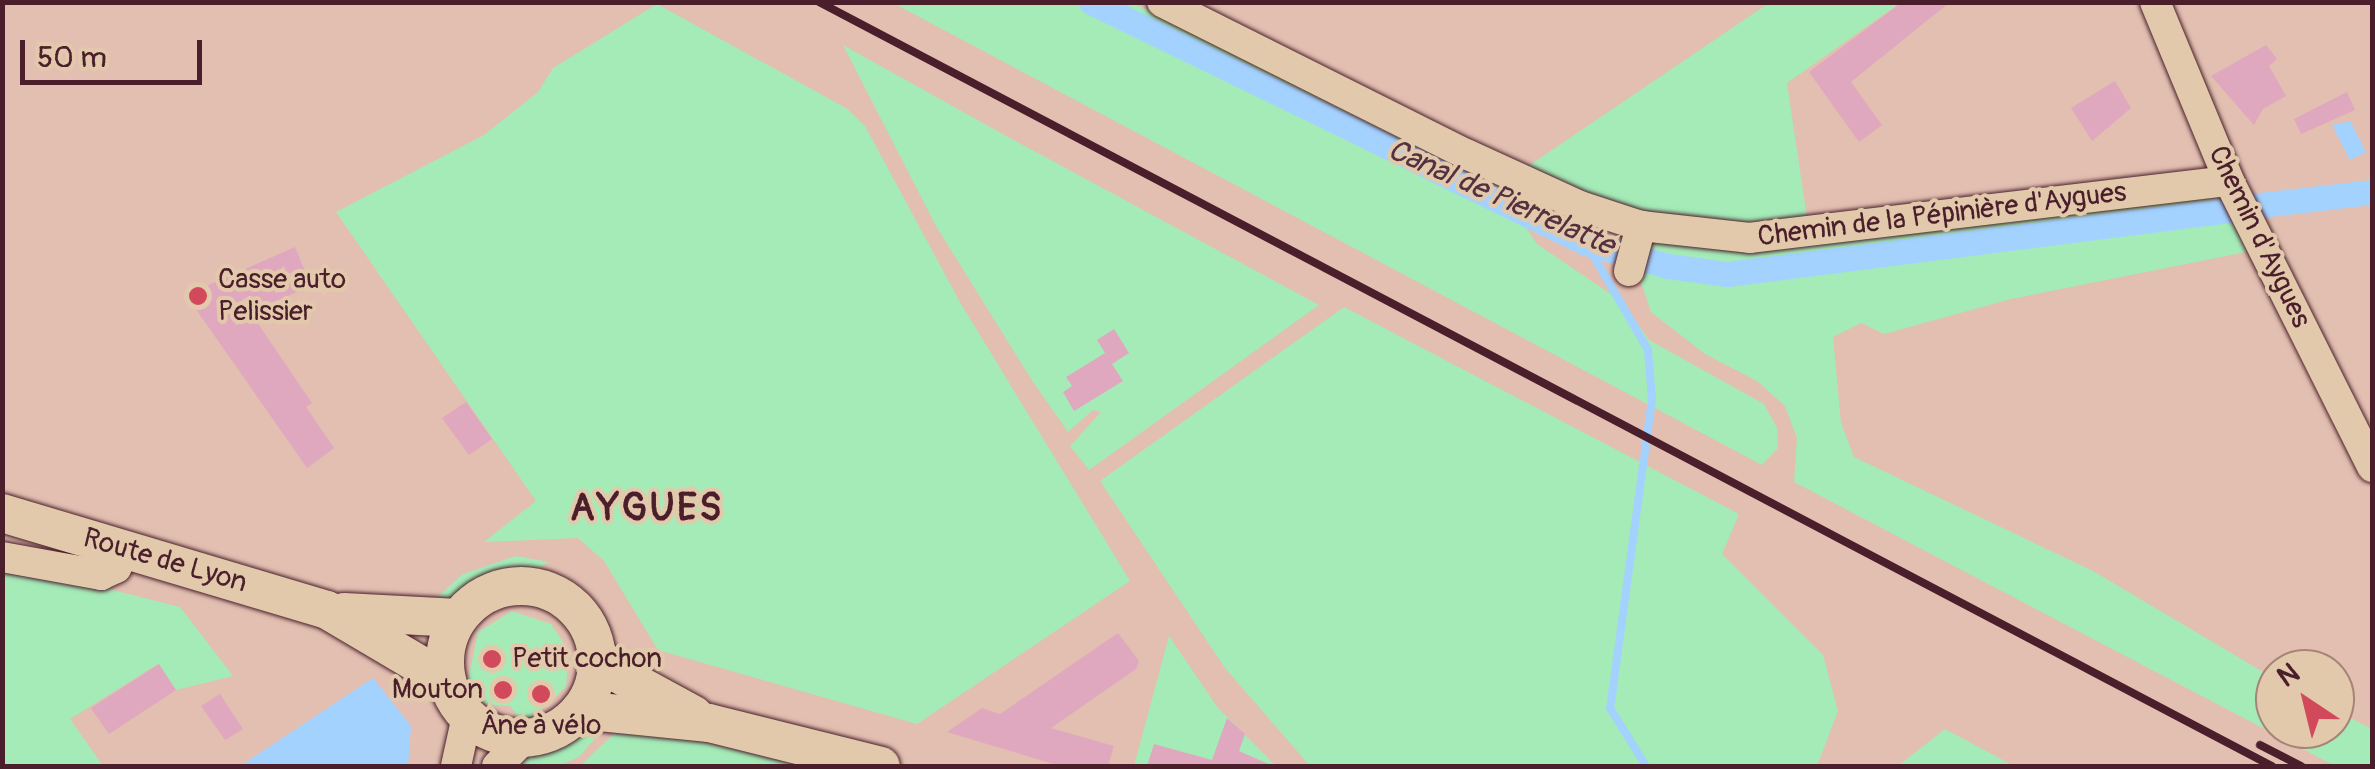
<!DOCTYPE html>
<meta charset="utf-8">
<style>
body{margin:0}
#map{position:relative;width:2375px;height:769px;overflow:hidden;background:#e2bfb1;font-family:Pangolin,sans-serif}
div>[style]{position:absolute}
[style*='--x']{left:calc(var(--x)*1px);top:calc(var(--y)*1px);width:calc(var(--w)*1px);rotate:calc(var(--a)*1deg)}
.green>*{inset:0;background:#a4ebb8}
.water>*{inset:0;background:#a3d2ff}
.stream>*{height:8px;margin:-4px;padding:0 4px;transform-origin:4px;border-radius:4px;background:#a3d2ff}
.canal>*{height:25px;margin:-12.5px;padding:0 12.5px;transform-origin:12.5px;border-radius:12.5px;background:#a3d2ff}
.building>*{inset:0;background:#dfa8be}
.roads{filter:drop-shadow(0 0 2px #4a1f2b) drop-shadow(0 0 2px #4a1f2b)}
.minor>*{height:30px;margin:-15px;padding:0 15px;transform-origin:15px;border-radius:15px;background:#e3c9ab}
.major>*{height:38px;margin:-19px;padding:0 19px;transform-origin:19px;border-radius:19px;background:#e3c9ab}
.major>.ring{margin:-19px;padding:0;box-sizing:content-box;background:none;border:38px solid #e3c9ab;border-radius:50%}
.rail>*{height:8px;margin:-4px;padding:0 4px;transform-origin:4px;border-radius:4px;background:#4a1f2b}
.dots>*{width:28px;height:28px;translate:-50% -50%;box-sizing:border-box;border:5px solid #e3c9ab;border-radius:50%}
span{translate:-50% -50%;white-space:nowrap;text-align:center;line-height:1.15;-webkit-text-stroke:8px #e3c9ab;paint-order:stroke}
.street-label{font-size:28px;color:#4a1f2b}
.poi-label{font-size:28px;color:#4a1f2b}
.left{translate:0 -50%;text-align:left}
.right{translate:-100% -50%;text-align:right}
.water-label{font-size:30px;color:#533140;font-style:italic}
.district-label{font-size:38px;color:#4a1f2b;font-weight:700;letter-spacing:2.5px}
.frame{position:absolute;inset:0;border:5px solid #4a1f2b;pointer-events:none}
.north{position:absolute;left:2255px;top:649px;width:100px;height:100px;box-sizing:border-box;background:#e3c9ab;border:2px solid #a68578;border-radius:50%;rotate:325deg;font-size:28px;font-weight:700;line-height:40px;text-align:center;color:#4a1f2b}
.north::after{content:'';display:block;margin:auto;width:35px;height:45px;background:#d1495b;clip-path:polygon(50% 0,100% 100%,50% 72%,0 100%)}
.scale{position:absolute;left:20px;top:40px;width:182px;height:45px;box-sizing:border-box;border:5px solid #4a1f2b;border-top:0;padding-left:12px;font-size:30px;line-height:35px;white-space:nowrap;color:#4a1f2b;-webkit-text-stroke:8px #e3c9ab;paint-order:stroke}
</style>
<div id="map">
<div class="green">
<div style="clip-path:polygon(893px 3px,1132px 3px,1226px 46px,1442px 157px,1510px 204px,1537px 244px,1621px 301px,1649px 340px,1764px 404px,1777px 428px,1778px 448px,1762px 465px)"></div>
<div style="clip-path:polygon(1769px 3px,1900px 3px,1787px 83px,1807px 218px,1719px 228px,1617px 208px,1524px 169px)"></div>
<div style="clip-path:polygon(657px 4px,846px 108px,865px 126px,961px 304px,1130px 581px,917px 724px,658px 650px,604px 561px,578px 538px,484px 542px,536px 501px,336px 212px,484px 135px,538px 92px,553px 68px)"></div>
<div style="clip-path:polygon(843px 45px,1008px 137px,1319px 305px,1089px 470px,1070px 446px,1101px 412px,1093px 410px,1068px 432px,1033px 382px,936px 226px)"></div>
<div style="clip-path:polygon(2221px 187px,2256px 250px,2011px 299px,1884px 334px,1861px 323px,1833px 337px,1841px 423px,1854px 457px,2093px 571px,2275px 679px,2275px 729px,2335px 729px,2335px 710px,2372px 729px,2372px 766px,2335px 766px,1794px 482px,1797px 438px,1785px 406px,1757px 381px,1705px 354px,1651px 312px,1641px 282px,1646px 247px,1662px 240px)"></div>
<div style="clip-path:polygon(1344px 307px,1739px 514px,1722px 554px,1823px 655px,1838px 711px,1817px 766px,1310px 766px,1225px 668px,1100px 481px)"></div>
<div style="clip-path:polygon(516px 556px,549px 562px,528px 573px,487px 579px,447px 602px,434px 600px,463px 574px)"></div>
<div style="clip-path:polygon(2px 562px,180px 607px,233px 676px,176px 690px,158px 664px,70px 719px,103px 766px,3px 766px)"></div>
<div style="clip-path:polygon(512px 611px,551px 624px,569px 651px,566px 687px,532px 718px,519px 718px,510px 706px,483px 704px,468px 681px,478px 632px)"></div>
<div style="clip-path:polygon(1169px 636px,1218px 708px,1276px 766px,1134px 766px)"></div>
<div style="clip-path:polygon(622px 726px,764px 755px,815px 766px,580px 766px)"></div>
<div style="clip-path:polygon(603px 729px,579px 757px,558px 766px,515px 766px,528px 755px)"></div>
<div style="clip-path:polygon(1945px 729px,2014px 766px,1898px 766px)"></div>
</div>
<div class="water">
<div style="clip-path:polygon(2350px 121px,2366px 152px,2350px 160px,2332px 125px)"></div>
<div style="clip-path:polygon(373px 678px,411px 726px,408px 766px,240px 766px)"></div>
</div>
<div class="stream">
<div style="--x:1586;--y:243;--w:124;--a:59.9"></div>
<div style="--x:1648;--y:350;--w:49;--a:85.3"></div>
<div style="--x:1652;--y:399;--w:312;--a:97.7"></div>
<div style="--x:1610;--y:708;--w:68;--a:58.2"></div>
</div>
<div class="canal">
<div style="--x:1091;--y:2;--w:551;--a:25.96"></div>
<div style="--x:1586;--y:243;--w:85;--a:15.7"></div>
<div style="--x:1668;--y:266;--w:60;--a:7.7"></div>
<div style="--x:1727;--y:274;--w:514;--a:-7.26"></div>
<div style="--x:2252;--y:206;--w:121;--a:-6.7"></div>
</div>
<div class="building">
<div style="clip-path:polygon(1902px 2px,1950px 2px,1851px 82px,1882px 125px,1859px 142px,1809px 72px)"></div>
<div style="clip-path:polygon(2266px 45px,2277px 59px,2269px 66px,2286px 96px,2263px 109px,2254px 125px,2211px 76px)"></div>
<div style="clip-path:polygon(2115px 81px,2131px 108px,2092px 141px,2071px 108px)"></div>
<div style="clip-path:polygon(2347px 92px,2355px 110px,2301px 134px,2294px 119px)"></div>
<div style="clip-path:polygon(295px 247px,311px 286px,250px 312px,312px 403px,306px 407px,334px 448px,307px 468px,186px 295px)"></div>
<div style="clip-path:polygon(1114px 329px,1129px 353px,1112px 364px,1123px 381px,1074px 411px,1063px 392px,1072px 386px,1066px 377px,1105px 353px,1097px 340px)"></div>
<div style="clip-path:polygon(466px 402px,492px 439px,469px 455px,442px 418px)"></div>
<div style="clip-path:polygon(1118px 633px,1139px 661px,1136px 669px,1051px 728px,1114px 746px,1108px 766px,1060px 766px,947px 732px,982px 708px,1000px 714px)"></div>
<div style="clip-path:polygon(159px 664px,176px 690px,109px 734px,91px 708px)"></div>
<div style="clip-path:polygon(220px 694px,243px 729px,225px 740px,201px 706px)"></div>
<div style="clip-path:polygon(1227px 718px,1245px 734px,1239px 751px,1273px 766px,1147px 766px,1154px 744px,1212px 760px)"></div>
</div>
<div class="roads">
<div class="minor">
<div style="--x:1162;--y:2;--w:340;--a:26.6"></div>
<div style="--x:1466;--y:154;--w:125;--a:24.5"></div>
<div style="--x:1580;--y:206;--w:64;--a:18.2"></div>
<div style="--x:2155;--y:2;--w:194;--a:67.5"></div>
<div style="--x:2229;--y:181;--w:320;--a:63.4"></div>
<div style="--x:1629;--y:271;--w:47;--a:-75.1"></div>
<div style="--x:1641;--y:226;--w:109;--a:6.3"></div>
<div style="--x:1749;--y:238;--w:483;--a:-6.8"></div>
<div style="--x:2;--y:557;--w:101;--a:10.3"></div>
<div style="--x:101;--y:575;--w:17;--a:-25"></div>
<div style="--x:116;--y:568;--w:21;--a:-61"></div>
<div style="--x:456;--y:766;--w:51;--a:-77.6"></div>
<div style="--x:497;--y:766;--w:40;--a:-45"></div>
</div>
<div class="major">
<div style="--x:2;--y:513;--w:339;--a:16.6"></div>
<div style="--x:327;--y:610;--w:138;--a:30.5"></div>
<div class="ring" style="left:445px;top:586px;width:114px;height:114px"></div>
<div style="--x:344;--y:612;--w:114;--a:3"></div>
<div style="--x:597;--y:655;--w:23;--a:45"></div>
<div style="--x:613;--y:671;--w:92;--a:28.5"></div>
<div style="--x:580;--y:710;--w:130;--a:5.8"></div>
<div style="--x:709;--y:723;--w:177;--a:14"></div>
</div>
</div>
<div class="rail">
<div style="--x:819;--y:2;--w:1642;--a:27.74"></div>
<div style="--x:2260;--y:745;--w:46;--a:27.1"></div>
</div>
<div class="dots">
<div style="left:198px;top:296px;background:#d1495b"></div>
<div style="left:492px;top:659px;background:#d1495b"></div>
<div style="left:503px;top:690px;background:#d1495b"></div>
<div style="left:541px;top:694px;background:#d1495b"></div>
</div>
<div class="street-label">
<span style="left:1942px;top:215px;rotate:-7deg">Chemin de la Pépinière d'Aygues</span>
<span style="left:2259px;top:237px;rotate:64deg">Chemin d'Aygues</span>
<span style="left:165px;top:561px;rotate:16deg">Route de Lyon</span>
</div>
<div class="poi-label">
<span class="left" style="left:218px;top:296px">Casse auto<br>Pelissier</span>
<span class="left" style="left:512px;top:659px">Petit cochon</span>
<span class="right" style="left:483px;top:690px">Mouton</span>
<span style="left:541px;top:726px">Âne à vélo</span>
</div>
<div class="water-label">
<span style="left:1501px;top:198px;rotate:24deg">Canal de Pierrelatte</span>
</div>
<div class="district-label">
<span style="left:647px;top:509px">AYGUES</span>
</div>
<div class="frame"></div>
<div class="north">N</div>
<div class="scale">50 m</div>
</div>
